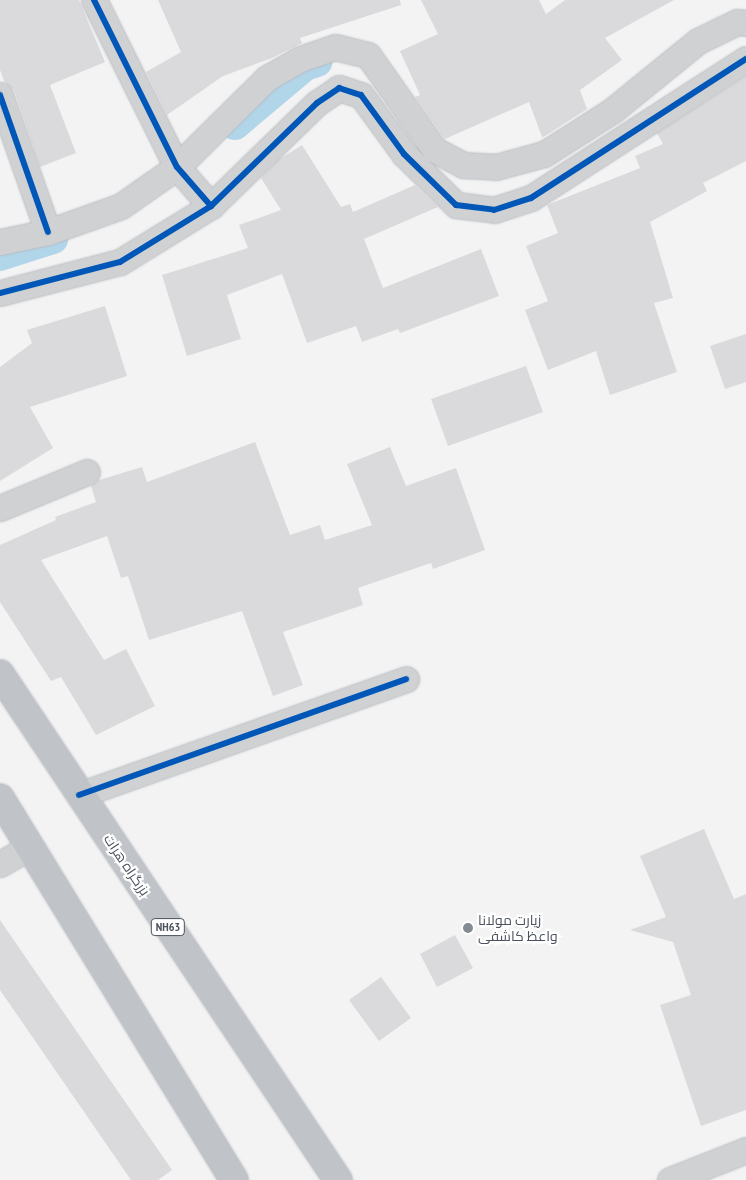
<!DOCTYPE html>
<meta charset="utf-8">
<style>
body{margin:0}
#map{position:relative;width:746px;height:1180px;overflow:hidden;background:#f3f3f3;font-family:"PT Sans Narrow",Cairo,sans-serif}
div>[style]{position:absolute}
[style*='--x']{left:calc(var(--x)*1px);top:calc(var(--y)*1px);width:calc(var(--w)*1px);rotate:calc(var(--a)*1deg)}
.canal>*{height:30px;margin:-15px;padding:0 15px;transform-origin:15px;border-radius:15px;background:#b2d6e9}
.building>*{inset:0;background:#dadadc}
.roads{filter:drop-shadow(0 0 1px #b8bbc1) drop-shadow(0 0 1px #b8bbc1)}
.street>*{height:25px;margin:-12.5px;padding:0 12.5px;transform-origin:12.5px;border-radius:12.5px;background:#cfd1d3}
.highway>*{height:28px;margin:-14px;padding:0 14px;transform-origin:14px;border-radius:14px;background:#c0c3c8}
.cycleway>*{height:6px;margin:-3px;padding:0 3px;transform-origin:3px;border-radius:3px;background:#0057b8}
.dots>*{width:14px;height:14px;translate:-50% -50%;box-sizing:border-box;border:2px solid #fff;border-radius:50%}
span{translate:-50% -50%;white-space:nowrap;text-align:center;line-height:1.15;-webkit-text-stroke:4.5px #fff;paint-order:stroke}
.shield-label span{padding:1px 4px;background:#fff;border:1px solid;border-radius:4px;-webkit-text-stroke-width:0}
.shield-label{font-size:12px;color:#4b525d;font-weight:700}
.street-label{font-size:14px;color:#4b525d}
.poi-label{font-size:14px;color:#4b525d}
.left{translate:0 -50%;text-align:left}
</style>
<div id="map">
<div class="canal">
<div style="--x:235;--y:125;--w:92;--a:-40.1"></div>
<div style="--x:305;--y:66;--w:13;--a:-18"></div>
<div style="--x:0;--y:256;--w:56;--a:-17.8"></div>
</div>
<div class="building">
<div style="clip-path:polygon(0 0,79px 0,105px 62px,50px 85px,76px 153px,40px 167px,14px 90px,4px 81px,0 70px)"></div>
<div style="clip-path:polygon(158px 0,400px 0,401px 5px,300px 38px,302px 43px,272px 58px,223px 76px,167px 115px,146px 72px,181px 52px)"></div>
<div style="clip-path:polygon(421px 0,539px 0,546px 14px,565px 0,674px 0,605px 38px,622px 60px,580px 90px,587px 109px,545px 136px,542px 137px,529px 102px,445px 139px,415px 97px,420px 95px,400px 51px,438px 34px)"></div>
<div style="clip-path:polygon(746px 76px,746px 161px,703px 183px,707px 191px,650px 222px,673px 298px,654px 303px,677px 372px,610px 395px,596px 351px,548px 370px,525px 310px,548px 301px,526px 246px,558px 233px,547px 205px,640px 168px,635px 156px,663px 144px,657px 133px)"></div>
<div style="clip-path:polygon(302px 145px,341px 207px,350px 204px,353px 212px,415px 185px,438px 207px,364px 239px,383px 288px,481px 249px,499px 296px,400px 333px,398px 329px,362px 342px,356px 326px,307px 343px,282px 274px,227px 295px,241px 339px,187px 356px,162px 275px,248px 248px,239px 225px,281px 210px,261px 178px,278px 160px)"></div>
<div style="clip-path:polygon(105px 306px,127px 376px,30px 407px,53px 448px,0 481px,0 367px,32px 343px,27px 330px)"></div>
<div style="clip-path:polygon(746px 334px,746px 382px,725px 389px,710px 346px)"></div>
<div style="clip-path:polygon(526px 366px,543px 412px,448px 446px,431px 399px)"></div>
<div style="clip-path:polygon(255px 442px,290px 535px,320px 525px,325px 540px,372px 525px,347px 464px,390px 447px,406px 486px,456px 468px,485px 550px,433px 569px,431px 563px,358px 588px,363px 605px,283px 632px,303px 685px,273px 696px,242px 611px,149px 640px,128px 576px,121px 578px,107px 536px,41px 560px,104px 660px,126px 649px,155px 706px,96px 735px,61px 677px,51px 681px,0 602px,0 545px,56px 520px,55px 517px,96px 502px,91px 486px,99px 480px,142px 467px,147px 482px)"></div>
<div style="clip-path:polygon(704px 829px,734px 899px,746px 894px,746px 1110px,701px 1126px,660px 1005px,691px 995px,673px 942px,630px 930px,666px 917px,640px 856px)"></div>
<div style="clip-path:polygon(0 920px,172px 1170px,158px 1180px,131px 1180px,0 990px)"></div>
<div style="clip-path:polygon(455px 935px,473px 968px,437px 987px,420px 954px)"></div>
<div style="clip-path:polygon(381px 977px,411px 1018px,379px 1041px,349px 1000px)"></div>
</div>
<div class="roads">
<div class="street">
<div style="--x:94;--y:0;--w:186;--a:63.6"></div>
<div style="--x:177;--y:167;--w:52;--a:48.9"></div>
<div style="--x:0;--y:95;--w:145;--a:70.7"></div>
<div style="--x:0;--y:242;--w:49;--a:-11.8"></div>
<div style="--x:48;--y:232;--w:77;--a:-19.6"></div>
<div style="--x:121;--y:206;--w:68;--a:-34.9"></div>
<div style="--x:177;--y:167;--w:127;--a:-44.7"></div>
<div style="--x:267;--y:78;--w:38;--a:-30"></div>
<div style="--x:300;--y:59;--w:37;--a:-19"></div>
<div style="--x:335;--y:47;--w:34;--a:14"></div>
<div style="--x:368;--y:55;--w:116;--a:54.8"></div>
<div style="--x:435;--y:150;--w:32;--a:28"></div>
<div style="--x:463;--y:165;--w:33;--a:3"></div>
<div style="--x:496;--y:167;--w:50;--a:-15.2"></div>
<div style="--x:544;--y:154;--w:82;--a:-32.5"></div>
<div style="--x:613;--y:110;--w:109;--a:-39.1"></div>
<div style="--x:698;--y:41;--w:43;--a:-26"></div>
<div style="--x:737;--y:22;--w:9;--a:6"></div>
<div style="--x:0;--y:293;--w:124;--a:-14.5"></div>
<div style="--x:120;--y:262;--w:107;--a:-31.6"></div>
<div style="--x:211;--y:206;--w:148;--a:-44.2"></div>
<div style="--x:317;--y:103;--w:27;--a:-34"></div>
<div style="--x:339;--y:88;--w:23;--a:18"></div>
<div style="--x:361;--y:95;--w:73;--a:53.9"></div>
<div style="--x:404;--y:154;--w:73;--a:44.4"></div>
<div style="--x:456;--y:205;--w:38;--a:7"></div>
<div style="--x:494;--y:210;--w:39;--a:-18"></div>
<div style="--x:531;--y:198;--w:256;--a:-32.9"></div>
<div style="--x:0;--y:508;--w:94;--a:-22.5"></div>
<div style="--x:79;--y:795;--w:347;--a:-19.5"></div>
<div style="--x:0;--y:864;--w:34;--a:-30"></div>
<div style="--x:670;--y:1180;--w:82;--a:-21.5"></div>
</div>
<div class="highway">
<div style="--x:0;--y:674;--w:609;--a:56.26"></div>
<div style="--x:0;--y:798;--w:448;--a:58.5"></div>
</div>
</div>
<div class="cycleway">
<div style="--x:94;--y:0;--w:186;--a:63.6"></div>
<div style="--x:177;--y:167;--w:52;--a:48.9"></div>
<div style="--x:0;--y:95;--w:145;--a:70.7"></div>
<div style="--x:0;--y:293;--w:124;--a:-14.5"></div>
<div style="--x:120;--y:262;--w:107;--a:-31.6"></div>
<div style="--x:211;--y:206;--w:148;--a:-44.2"></div>
<div style="--x:317;--y:103;--w:27;--a:-34"></div>
<div style="--x:339;--y:88;--w:23;--a:18"></div>
<div style="--x:361;--y:95;--w:73;--a:53.9"></div>
<div style="--x:404;--y:154;--w:73;--a:44.4"></div>
<div style="--x:456;--y:205;--w:38;--a:7"></div>
<div style="--x:494;--y:210;--w:39;--a:-18"></div>
<div style="--x:531;--y:198;--w:256;--a:-32.9"></div>
<div style="--x:79;--y:795;--w:347;--a:-19.5"></div>
</div>
<div class="dots">
<div style="left:468px;top:928px;background:#868a92"></div>
</div>
<div class="shield-label">
<span style="left:168px;top:927px">NH63</span>
</div>
<div class="street-label">
<span style="left:127px;top:865px;rotate:56deg">بزرگراه هرات</span>
</div>
<div class="poi-label">
<span class="left" style="left:478px;top:928px">زیارت مولانا<br>واعظ کاشفی</span>
</div>
</div>
